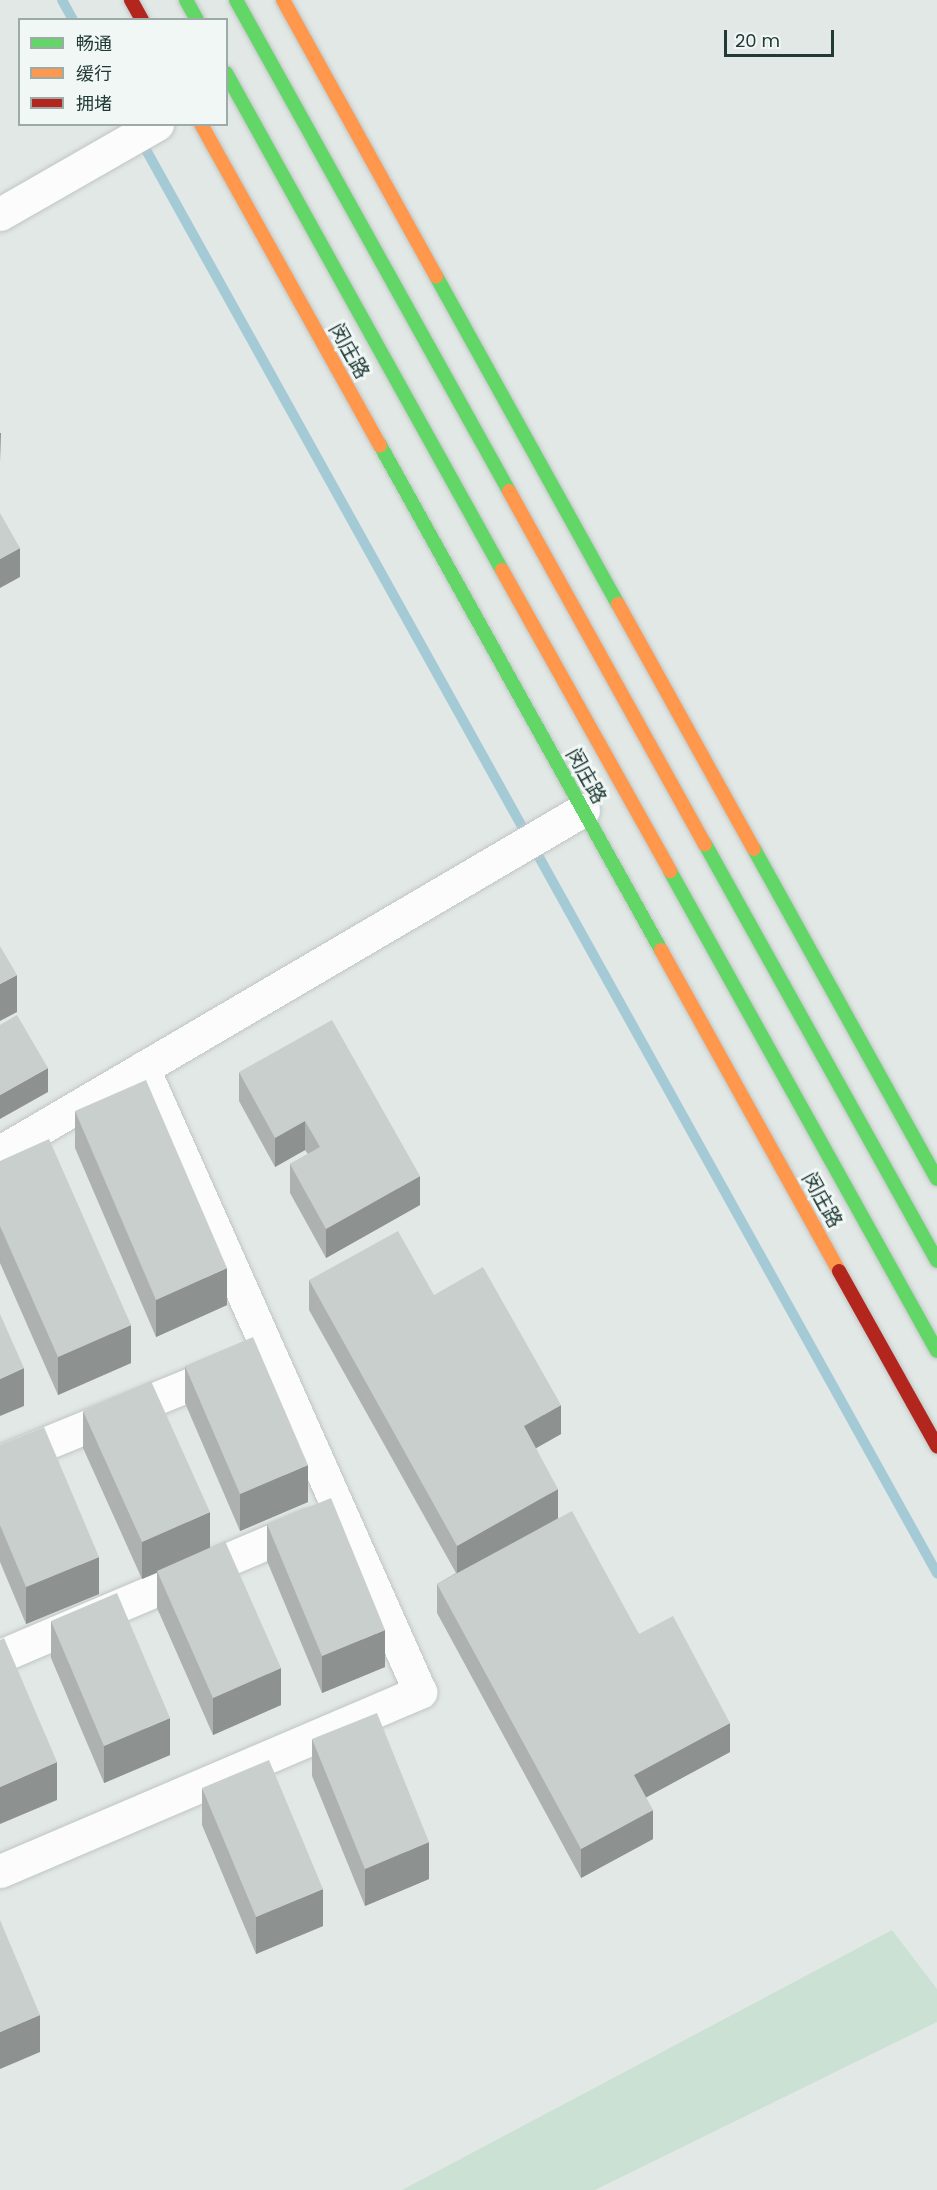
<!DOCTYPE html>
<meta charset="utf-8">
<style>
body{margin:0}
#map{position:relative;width:937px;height:2190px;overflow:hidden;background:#e2e8e6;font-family:Poppins,"Noto Sans SC",sans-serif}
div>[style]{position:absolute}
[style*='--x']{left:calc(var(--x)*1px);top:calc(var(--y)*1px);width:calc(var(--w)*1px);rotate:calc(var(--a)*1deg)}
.green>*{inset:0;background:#cbe1d4}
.stream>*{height:10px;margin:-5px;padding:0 5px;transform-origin:5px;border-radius:5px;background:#a4cad5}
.roads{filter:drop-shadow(0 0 2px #bfc5c3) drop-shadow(0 0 2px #bfc5c3)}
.street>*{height:33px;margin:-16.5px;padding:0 16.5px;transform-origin:16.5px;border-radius:16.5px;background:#fbfcfb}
.fast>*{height:14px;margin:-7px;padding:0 7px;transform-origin:7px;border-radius:7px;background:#63d668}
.slow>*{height:14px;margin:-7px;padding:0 7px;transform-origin:7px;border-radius:7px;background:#ff974d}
.jam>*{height:14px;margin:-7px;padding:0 7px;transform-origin:7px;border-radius:7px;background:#b3261e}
.wall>*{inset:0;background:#adb2b0}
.shaded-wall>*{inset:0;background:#8d9190}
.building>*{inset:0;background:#c9cfcd}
span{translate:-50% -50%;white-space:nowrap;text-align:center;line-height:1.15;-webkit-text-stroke:6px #f0f7f4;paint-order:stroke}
.street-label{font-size:20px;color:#213a36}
.legend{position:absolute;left:18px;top:18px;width:210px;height:108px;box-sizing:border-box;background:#f0f7f4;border:2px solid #9daba8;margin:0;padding:8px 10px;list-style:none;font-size:18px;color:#213a36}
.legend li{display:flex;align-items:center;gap:12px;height:30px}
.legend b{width:30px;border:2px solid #9daba8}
.scale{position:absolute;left:724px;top:30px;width:110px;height:27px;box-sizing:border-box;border:3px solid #213a36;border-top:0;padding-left:8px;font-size:18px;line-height:21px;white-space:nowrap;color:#213a36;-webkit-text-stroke:4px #f0f7f4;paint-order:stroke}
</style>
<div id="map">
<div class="green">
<div style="clip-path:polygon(892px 1930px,937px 1989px,937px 2022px,595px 2190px,402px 2190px)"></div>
</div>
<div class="stream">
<div style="--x:62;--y:0;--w:23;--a:61"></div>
<div style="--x:140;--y:139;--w:1641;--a:60.94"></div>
</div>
<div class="roads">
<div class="street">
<div style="--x:0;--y:214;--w:181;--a:-29.8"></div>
<div style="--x:0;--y:1152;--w:676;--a:-30.4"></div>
<div style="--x:0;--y:1462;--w:244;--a:-22.2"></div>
<div style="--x:0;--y:1656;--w:335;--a:-23"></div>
<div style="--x:0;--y:1871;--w:457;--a:-23.1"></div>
<div style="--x:420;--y:1692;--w:683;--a:-113.94"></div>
</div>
<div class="fast">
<div style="--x:186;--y:0;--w:23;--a:61"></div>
<div style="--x:236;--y:0;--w:562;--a:60.93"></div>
<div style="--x:226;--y:73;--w:568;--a:60.96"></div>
<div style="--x:436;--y:276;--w:375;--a:61"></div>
<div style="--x:380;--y:445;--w:578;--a:60.91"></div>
<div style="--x:705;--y:844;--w:477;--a:60.9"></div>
<div style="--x:754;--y:849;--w:377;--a:61"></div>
<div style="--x:670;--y:871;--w:549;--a:60.92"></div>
</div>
<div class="slow">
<div style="--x:283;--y:0;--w:316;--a:61"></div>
<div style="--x:201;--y:124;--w:368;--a:60.9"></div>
<div style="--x:509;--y:491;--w:404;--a:61"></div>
<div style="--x:502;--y:570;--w:345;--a:60.8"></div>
<div style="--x:618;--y:604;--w:280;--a:61"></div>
<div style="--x:661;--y:950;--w:367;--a:61"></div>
</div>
<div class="jam">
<div style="--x:131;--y:0;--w:23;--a:61"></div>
<div style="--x:839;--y:1271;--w:201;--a:60.8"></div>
</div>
</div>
<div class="wall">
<div style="clip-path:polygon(239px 1072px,420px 1205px,326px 1258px,290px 1193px,290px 1164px,308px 1154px,305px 1150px,275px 1167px,239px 1101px)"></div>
<div style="clip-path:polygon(75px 1111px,227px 1305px,156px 1337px,75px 1148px)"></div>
<div style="clip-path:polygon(0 1161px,131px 1363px,58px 1395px,0 1263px)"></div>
<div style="clip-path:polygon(309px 1280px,434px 1295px,561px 1434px,536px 1448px,558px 1518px,639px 1634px,730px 1752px,646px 1797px,653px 1839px,581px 1878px,437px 1613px,437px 1584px,456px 1573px,309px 1310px)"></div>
<div style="clip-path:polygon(185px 1366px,308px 1502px,240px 1531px,185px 1403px)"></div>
<div style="clip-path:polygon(83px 1411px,210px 1547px,281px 1705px,213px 1735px,157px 1608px,157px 1573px,142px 1579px,83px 1448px)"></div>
<div style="clip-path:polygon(0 1445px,99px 1594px,26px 1624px,0 1562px)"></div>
<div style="clip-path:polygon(267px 1524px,385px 1667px,322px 1693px,267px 1561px)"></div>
<div style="clip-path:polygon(51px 1621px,170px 1755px,104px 1783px,51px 1658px)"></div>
<div style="clip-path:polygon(312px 1739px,429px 1879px,365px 1906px,312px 1776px)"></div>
<div style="clip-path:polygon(202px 1788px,323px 1926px,256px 1954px,202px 1825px)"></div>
</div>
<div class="shaded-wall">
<div style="clip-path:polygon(0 433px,1px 433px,0 462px)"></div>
<div style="clip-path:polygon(20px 548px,20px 577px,0 588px,0 559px)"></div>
<div style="clip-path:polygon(17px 975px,17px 1012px,0 1021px,0 984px)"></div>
<div style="clip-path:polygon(48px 1068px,48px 1092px,0 1119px,0 1095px)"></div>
<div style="clip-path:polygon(305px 1121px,305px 1150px,275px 1167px,275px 1138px)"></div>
<div style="clip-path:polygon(420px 1176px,420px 1205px,326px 1258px,326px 1229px)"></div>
<div style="clip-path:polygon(227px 1268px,227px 1305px,156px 1337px,156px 1300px)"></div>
<div style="clip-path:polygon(131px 1325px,131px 1363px,58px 1395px,58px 1357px)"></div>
<div style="clip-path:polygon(24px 1368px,24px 1406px,0 1416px,0 1379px)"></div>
<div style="clip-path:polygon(561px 1405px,561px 1434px,524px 1455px,524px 1426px)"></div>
<div style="clip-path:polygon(308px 1465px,308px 1502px,240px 1531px,240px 1494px)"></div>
<div style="clip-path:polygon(558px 1489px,558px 1518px,457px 1575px,457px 1546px)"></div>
<div style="clip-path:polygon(210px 1512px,210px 1549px,142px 1579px,142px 1542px)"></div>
<div style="clip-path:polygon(99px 1557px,99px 1594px,26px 1624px,26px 1587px)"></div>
<div style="clip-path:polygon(385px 1630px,385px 1667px,322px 1693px,322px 1656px)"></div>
<div style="clip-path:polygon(281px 1668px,281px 1705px,213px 1735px,213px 1698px)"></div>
<div style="clip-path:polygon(170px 1718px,170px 1755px,104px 1783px,104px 1746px)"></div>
<div style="clip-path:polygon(730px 1723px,730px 1752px,634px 1804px,634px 1775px)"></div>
<div style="clip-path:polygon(57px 1762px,57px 1800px,0 1824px,0 1787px)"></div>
<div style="clip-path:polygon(653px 1810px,653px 1839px,581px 1878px,581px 1849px)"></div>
<div style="clip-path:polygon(429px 1842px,429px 1879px,365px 1906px,365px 1869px)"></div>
<div style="clip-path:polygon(323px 1889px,323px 1926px,256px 1954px,256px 1917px)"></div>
<div style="clip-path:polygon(40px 2015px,40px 2052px,0 2069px,0 2032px)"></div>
</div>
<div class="building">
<div style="clip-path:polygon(0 513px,20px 548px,0 559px)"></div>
<div style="clip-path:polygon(0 946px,17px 975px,0 984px)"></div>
<div style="clip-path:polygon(17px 1015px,48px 1068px,0 1095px,0 1025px)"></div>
<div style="clip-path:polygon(332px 1020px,420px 1176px,326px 1229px,290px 1164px,320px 1147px,305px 1121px,275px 1138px,239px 1072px)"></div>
<div style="clip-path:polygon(146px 1080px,227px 1268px,156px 1300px,75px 1111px)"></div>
<div style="clip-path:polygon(49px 1139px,131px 1325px,58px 1357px,0 1226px,0 1161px)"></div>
<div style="clip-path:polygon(398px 1231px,434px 1295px,483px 1267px,561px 1405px,524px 1426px,558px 1489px,457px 1546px,309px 1280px)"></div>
<div style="clip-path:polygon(0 1314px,24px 1368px,0 1379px)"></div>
<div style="clip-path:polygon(253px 1337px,308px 1465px,240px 1494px,185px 1366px)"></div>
<div style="clip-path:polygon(151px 1381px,210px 1512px,142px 1542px,83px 1411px)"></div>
<div style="clip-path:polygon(44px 1427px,99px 1557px,26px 1587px,0 1525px,0 1445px)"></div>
<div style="clip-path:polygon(331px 1498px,385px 1630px,322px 1656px,267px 1524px)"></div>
<div style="clip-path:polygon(572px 1511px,639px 1634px,673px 1616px,730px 1723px,634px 1775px,653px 1810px,581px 1849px,437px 1584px)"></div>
<div style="clip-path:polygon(225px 1541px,281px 1668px,213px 1698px,157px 1571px)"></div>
<div style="clip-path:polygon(117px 1593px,170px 1718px,104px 1746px,51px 1621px)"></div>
<div style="clip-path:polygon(4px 1638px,57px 1762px,0 1787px,0 1640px)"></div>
<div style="clip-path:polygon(377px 1713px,429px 1842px,365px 1869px,312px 1739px)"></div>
<div style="clip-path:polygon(269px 1760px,323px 1889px,256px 1917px,202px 1788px)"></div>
<div style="clip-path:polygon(0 1920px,40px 2015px,0 2032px)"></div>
</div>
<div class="street-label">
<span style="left:349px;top:351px;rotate:61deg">闵庄路</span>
<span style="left:586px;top:776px;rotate:61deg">闵庄路</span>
<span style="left:822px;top:1200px;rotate:61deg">闵庄路</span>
</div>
<ul class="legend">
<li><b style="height:8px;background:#63d668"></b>畅通</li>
<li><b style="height:8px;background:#ff974d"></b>缓行</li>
<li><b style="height:8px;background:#b3261e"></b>拥堵</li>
</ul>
<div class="scale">20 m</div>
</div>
